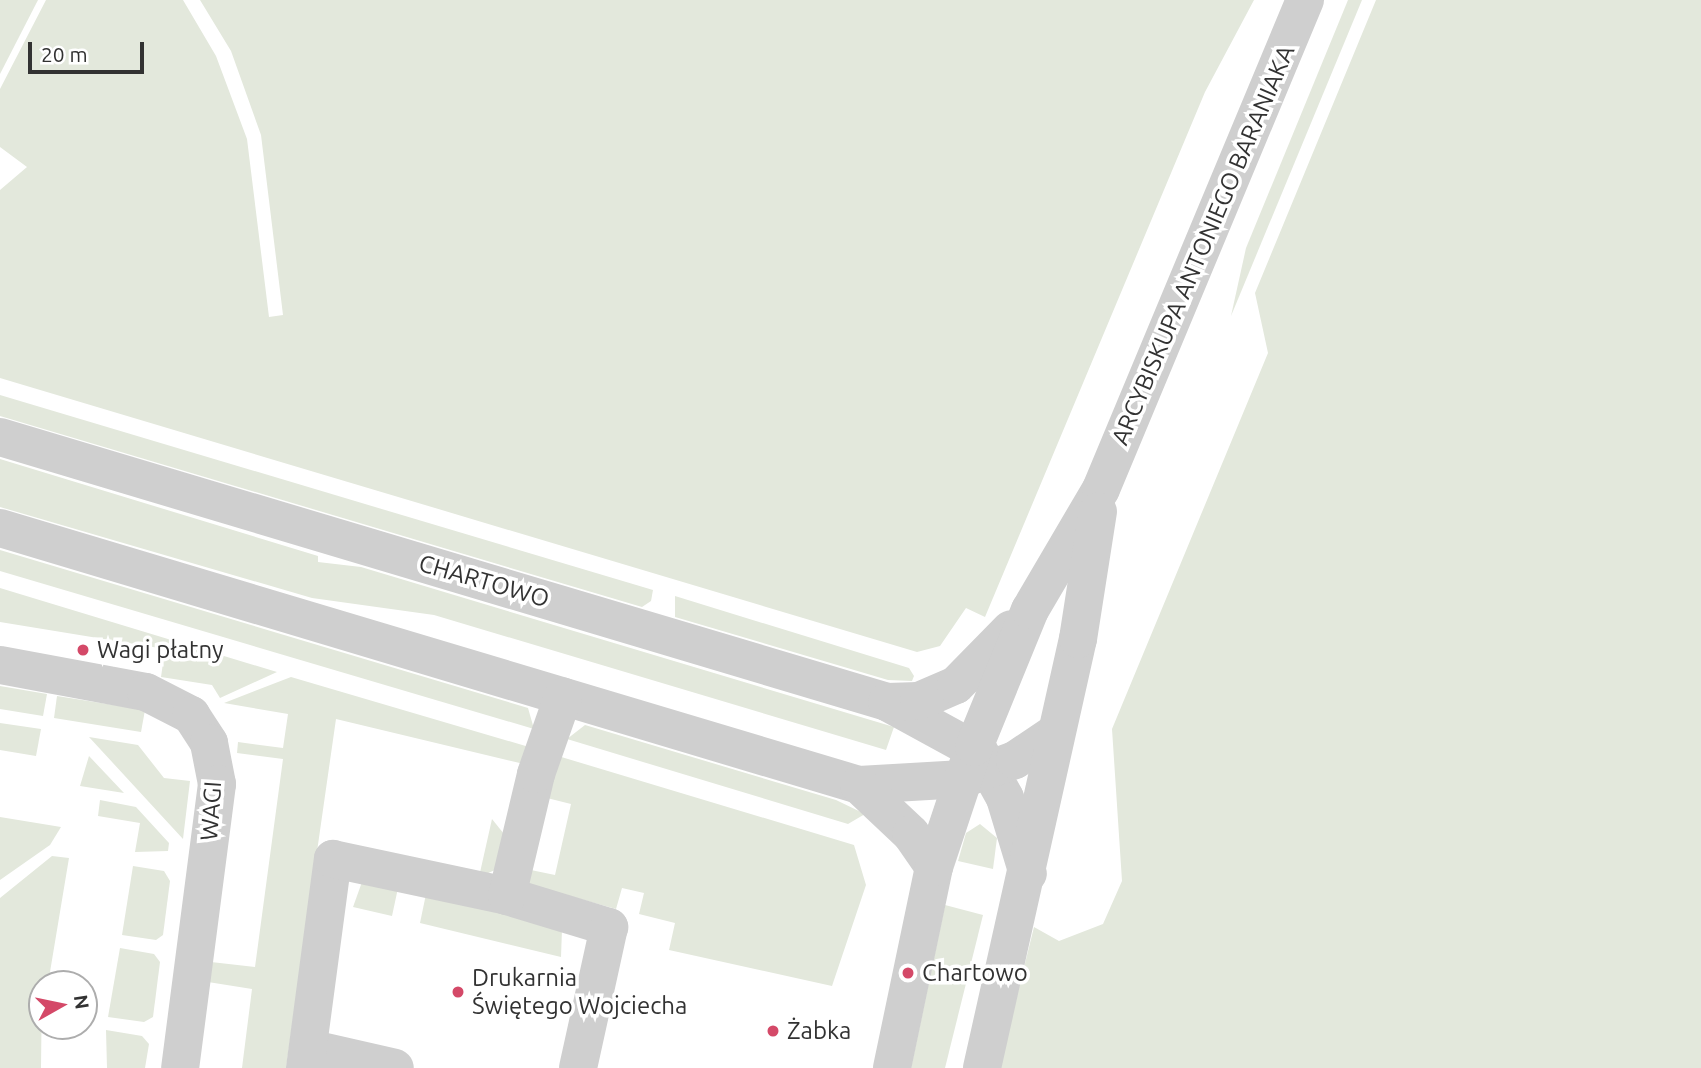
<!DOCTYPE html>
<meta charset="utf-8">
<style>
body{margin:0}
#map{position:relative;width:1701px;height:1068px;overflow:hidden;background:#fff;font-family:Ubuntu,sans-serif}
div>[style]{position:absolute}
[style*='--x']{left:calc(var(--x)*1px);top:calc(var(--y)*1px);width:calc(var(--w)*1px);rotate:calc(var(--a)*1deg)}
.green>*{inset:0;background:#e3e8dc}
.minor>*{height:38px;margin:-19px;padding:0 19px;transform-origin:19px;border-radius:19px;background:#cfcfcf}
.dots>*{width:19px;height:19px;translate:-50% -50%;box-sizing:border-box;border:4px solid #fff;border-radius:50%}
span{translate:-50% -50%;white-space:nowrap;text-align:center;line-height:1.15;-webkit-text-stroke:7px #fff;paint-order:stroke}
.street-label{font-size:24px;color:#323232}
.poi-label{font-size:24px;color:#323232}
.left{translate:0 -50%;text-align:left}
.north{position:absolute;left:28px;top:970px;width:70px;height:70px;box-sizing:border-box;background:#fff;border:2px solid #adadad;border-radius:50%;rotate:81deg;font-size:19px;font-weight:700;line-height:28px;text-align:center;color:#323232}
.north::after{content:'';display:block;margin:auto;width:24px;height:32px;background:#d44968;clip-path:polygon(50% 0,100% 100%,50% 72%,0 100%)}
.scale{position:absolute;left:28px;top:42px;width:116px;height:32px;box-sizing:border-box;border:4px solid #323232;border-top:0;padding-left:9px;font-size:21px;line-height:24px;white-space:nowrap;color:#323232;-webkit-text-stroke:5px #fff;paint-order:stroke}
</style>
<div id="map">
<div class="green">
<div style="clip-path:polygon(0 0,38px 0,0 74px)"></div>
<div style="clip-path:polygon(46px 0,183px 0,216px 56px,247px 139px,269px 317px,283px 315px,261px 135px,231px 51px,200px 0,1254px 0,1205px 92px,985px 617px,966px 608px,940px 646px,917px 652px,0 378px,0 190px,27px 167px,0 147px,0 89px)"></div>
<div style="clip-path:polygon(1348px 0,1362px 0,1231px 316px,1246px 248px)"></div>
<div style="clip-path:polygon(1376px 0,1701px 0,1701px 1068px,999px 1068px,1034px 927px,1059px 941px,1103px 924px,1122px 881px,1112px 729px,1268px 353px,1255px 293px)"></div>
<div style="clip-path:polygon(0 395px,653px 590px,651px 601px,642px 607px,0 416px)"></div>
<div style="clip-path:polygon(0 459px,318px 556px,318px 562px,361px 567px,894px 727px,886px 750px,434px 615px,312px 598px,0 507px)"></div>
<div style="clip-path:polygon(0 550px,528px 708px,534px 729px,0 571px)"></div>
<div style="clip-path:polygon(0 588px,277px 672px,220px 698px,212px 685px,161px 677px,165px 649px,0 622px)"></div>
<div style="clip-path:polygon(675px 596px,909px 668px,914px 676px,912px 681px,888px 680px,675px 617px)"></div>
<div style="clip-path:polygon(291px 677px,529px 747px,524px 764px,336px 719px,286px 1068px,242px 1068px,252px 989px,208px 982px,211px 962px,255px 967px,283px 759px,237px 753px,238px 742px,283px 748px,288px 714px,224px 703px)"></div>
<div style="clip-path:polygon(0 686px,47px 694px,43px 716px,0 709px)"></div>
<div style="clip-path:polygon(57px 696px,145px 710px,141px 732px,54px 718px)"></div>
<div style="clip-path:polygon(0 723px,41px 729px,36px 756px,0 750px)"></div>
<div style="clip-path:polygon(585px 725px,836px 800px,865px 814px,848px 824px,567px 739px)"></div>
<div style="clip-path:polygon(89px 737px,138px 745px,164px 778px,190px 781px,183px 839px)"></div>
<div style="clip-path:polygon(89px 756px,124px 793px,80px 786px)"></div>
<div style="clip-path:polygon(558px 756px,854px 845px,866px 885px,832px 986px,669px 950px,675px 923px,639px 914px,644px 893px,622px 888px,616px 909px,527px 884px,526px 869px,555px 875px,571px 804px,543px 797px)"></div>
<div style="clip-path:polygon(100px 800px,136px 807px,169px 843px,168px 851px,135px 852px,140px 823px,98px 816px)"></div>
<div style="clip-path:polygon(0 817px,61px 827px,50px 845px,0 880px)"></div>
<div style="clip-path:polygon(492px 819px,504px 834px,495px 870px,479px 877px)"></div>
<div style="clip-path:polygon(980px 824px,997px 838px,993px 869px,958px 861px,966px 833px)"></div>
<div style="clip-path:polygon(52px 856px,69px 858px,48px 984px,42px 984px,41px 1068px,0 1068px,0 898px)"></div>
<div style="clip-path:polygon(133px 866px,164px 871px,170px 881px,163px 935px,156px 940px,122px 935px)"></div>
<div style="clip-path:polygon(362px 882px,398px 888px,392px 916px,353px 907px)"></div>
<div style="clip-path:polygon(426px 894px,562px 929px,561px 957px,420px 923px)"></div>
<div style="clip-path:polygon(945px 905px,983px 915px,945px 1068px,911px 1068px)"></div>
<div style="clip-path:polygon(120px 948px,154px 954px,160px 962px,153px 1017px,144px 1022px,108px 1017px)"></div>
<div style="clip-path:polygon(106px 1030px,142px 1036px,149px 1044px,145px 1068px,107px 1068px)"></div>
</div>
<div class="minor">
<div style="--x:0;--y:437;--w:926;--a:16.63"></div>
<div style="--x:887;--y:702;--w:106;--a:28.7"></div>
<div style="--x:980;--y:753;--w:51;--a:60.9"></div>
<div style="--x:1005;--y:798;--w:79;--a:73.2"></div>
<div style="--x:0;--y:528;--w:897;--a:16.66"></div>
<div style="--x:859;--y:785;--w:104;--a:-3.3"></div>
<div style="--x:963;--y:779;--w:55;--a:-20.1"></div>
<div style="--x:1015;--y:760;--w:48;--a:-34"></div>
<div style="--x:0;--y:665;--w:148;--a:10.5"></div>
<div style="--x:146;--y:692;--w:51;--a:27.1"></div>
<div style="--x:191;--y:715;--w:33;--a:57"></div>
<div style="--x:209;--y:743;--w:42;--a:79"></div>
<div style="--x:217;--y:784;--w:286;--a:97.4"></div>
<div style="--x:887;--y:702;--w:32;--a:-2"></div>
<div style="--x:919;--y:701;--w:40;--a:-23.4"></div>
<div style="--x:956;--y:685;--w:78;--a:-45.5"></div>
<div style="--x:859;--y:785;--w:71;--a:43.3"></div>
<div style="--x:911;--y:834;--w:40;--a:55.1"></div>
<div style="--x:507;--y:896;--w:107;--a:16.9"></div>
<div style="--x:609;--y:927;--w:144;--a:102.4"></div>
<div style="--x:308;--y:1048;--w:89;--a:12.9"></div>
<div style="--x:305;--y:1068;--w:211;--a:-82.4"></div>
<div style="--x:333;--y:859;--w:178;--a:12"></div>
<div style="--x:507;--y:896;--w:125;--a:-76.6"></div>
<div style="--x:536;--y:774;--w:82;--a:-70.7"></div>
<div style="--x:892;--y:1068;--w:205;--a:-78.2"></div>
<div style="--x:934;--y:867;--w:126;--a:-71.6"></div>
<div style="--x:974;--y:747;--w:148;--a:-67.8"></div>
<div style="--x:1030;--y:610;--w:140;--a:-59.6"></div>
<div style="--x:1101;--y:489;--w:530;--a:-67.36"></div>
<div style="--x:982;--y:1068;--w:440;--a:-77.4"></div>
<div style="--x:1078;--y:639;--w:129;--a:-81.1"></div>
</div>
<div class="dots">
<div style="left:83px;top:650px;background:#d44968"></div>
<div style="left:908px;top:973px;background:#d44968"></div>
<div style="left:458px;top:992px;background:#d44968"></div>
<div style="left:773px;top:1031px;background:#d44968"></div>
</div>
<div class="street-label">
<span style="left:1203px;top:245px;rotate:-67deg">ARCYBISKUPA ANTONIEGO BARANIAKA</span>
<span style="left:484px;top:581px;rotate:16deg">CHARTOWO</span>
<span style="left:211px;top:811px;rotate:-86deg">WAGI</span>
</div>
<div class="poi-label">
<span class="left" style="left:97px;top:650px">Wagi płatny</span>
<span class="left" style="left:922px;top:973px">Chartowo</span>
<span class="left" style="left:472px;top:992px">Drukarnia<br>Świętego Wojciecha</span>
<span class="left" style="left:787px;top:1031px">Żabka</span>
</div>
<div class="north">N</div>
<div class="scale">20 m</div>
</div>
